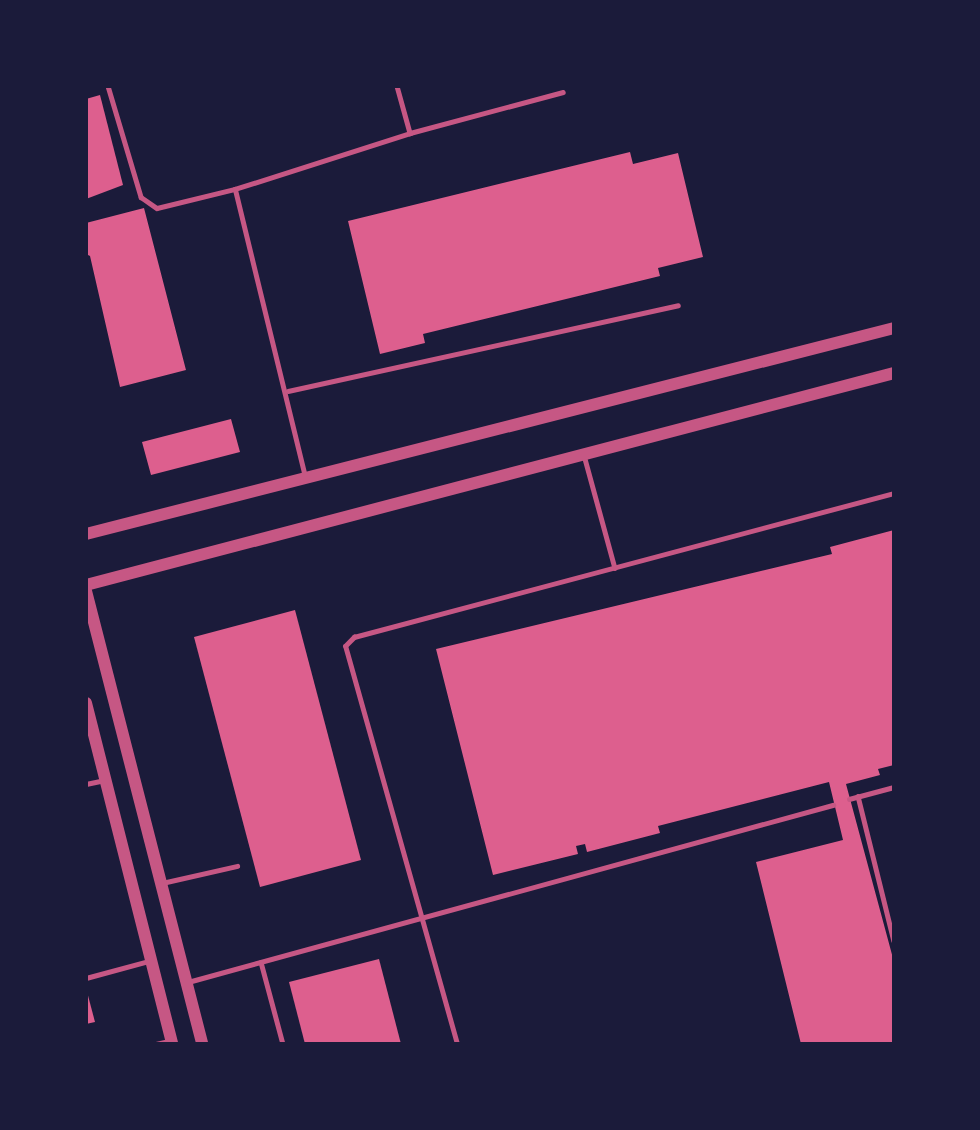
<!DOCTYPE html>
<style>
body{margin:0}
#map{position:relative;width:980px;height:1130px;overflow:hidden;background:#1b1b3a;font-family:"Asap Condensed",sans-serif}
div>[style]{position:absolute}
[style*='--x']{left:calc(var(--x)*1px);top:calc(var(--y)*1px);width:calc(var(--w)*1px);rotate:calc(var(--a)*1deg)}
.building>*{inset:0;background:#dd5f8e}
.service>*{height:4.5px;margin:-2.25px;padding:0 2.25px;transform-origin:2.25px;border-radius:2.25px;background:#c65784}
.tertiary>*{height:12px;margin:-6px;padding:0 6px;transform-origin:6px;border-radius:6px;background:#c65784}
span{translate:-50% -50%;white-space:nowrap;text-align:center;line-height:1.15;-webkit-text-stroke:7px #1b1b3a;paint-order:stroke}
.frame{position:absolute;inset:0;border:88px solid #1b1b3a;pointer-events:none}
</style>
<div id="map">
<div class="building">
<div style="clip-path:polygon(100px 95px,123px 185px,86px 199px,86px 99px)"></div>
<div style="clip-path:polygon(630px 152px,633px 164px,678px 153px,703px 257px,658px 268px,660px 276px,423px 334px,425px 343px,380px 354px,348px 221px)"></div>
<div style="clip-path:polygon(144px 208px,186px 370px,120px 387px,90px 256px,86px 254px,86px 223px)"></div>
<div style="clip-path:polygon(231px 419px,240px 452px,151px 475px,142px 442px)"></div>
<div style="clip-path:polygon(894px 530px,894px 765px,878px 769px,880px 775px,846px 784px,894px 962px,894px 1044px,801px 1044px,756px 862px,843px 840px,829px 782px,658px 826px,660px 833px,587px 852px,585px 844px,576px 846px,578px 854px,493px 875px,436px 649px,832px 554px,830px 547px)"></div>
<div style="clip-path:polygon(295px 610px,361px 860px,260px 887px,194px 637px)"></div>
<div style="clip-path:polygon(379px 959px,401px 1044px,305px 1044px,289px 982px)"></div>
<div style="clip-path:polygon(86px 988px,95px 1022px,86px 1024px)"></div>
</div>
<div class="service">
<div style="--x:108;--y:86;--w:116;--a:73.4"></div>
<div style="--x:141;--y:197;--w:19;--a:35"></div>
<div style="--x:157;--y:208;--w:80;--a:-13.7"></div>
<div style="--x:397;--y:86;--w:49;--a:74.5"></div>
<div style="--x:288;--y:391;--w:399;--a:-12.4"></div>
<div style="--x:584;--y:455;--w:117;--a:74.7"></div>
<div style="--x:305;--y:477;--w:296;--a:-103.7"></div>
<div style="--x:235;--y:189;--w:184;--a:-17.7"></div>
<div style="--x:410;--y:133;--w:158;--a:-15"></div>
<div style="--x:86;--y:784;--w:19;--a:-12"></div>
<div style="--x:858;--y:796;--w:149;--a:76.1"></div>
<div style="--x:849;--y:799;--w:47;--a:-14.9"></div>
<div style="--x:162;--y:883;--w:77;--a:-12.8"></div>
<div style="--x:261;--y:962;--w:85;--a:75"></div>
<div style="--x:86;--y:978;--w:65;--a:-15.1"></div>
<div style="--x:188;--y:982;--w:669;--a:-15.35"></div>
<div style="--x:156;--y:1044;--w:13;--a:-13"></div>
<div style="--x:457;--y:1044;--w:413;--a:-105.7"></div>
<div style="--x:345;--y:646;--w:13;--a:-45"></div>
<div style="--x:354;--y:637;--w:559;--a:-14.93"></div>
</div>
<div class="tertiary">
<div style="--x:86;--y:534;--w:834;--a:-14.3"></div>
<div style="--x:86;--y:585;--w:835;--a:-14.7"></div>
<div style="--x:86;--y:591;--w:468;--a:75.6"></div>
<div style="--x:86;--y:703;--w:352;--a:75.8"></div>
</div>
<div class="frame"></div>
</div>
